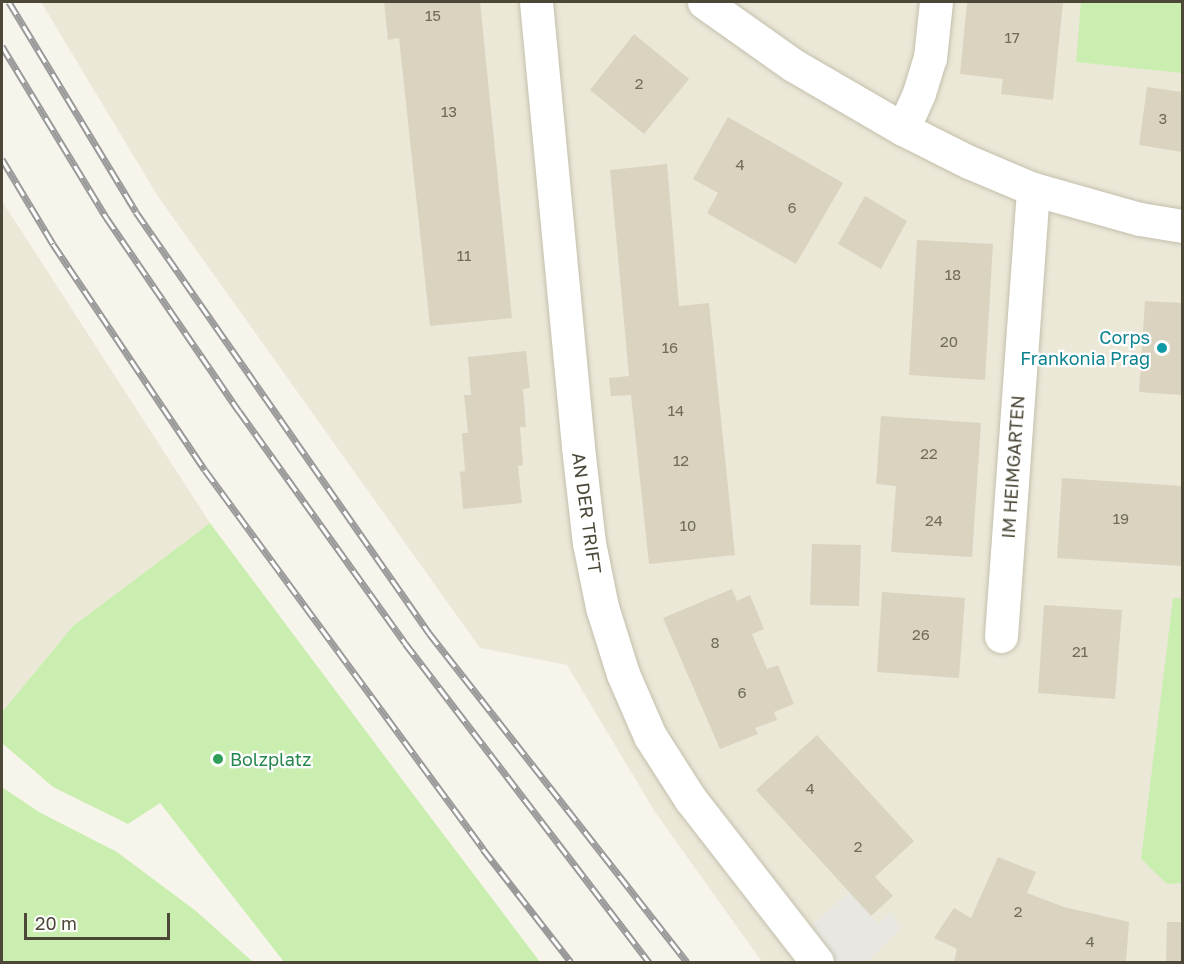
<!DOCTYPE html>
<style>
body{margin:0}
#map{position:relative;width:1184px;height:964px;overflow:hidden;background:#f7f5eb;font-family:"Golos Text",sans-serif}
div>[style]{position:absolute}
[style*='--x']{left:calc(var(--x)*1px);top:calc(var(--y)*1px);width:calc(var(--w)*1px);rotate:calc(var(--a)*1deg)}
.residential>*{inset:0;background:#ebe8d8}
.green>*{inset:0;background:#caeeb0}
.parking>*{inset:0;background:#e8e7e2}
.building>*{inset:0;background:#dad3bf}
.roads{filter:drop-shadow(0 0 2px #c4bfac) drop-shadow(0 0 2px #c4bfac)}
.street>*{height:33px;margin:-16.5px;padding:0 16.5px;transform-origin:16.5px;border-radius:16.5px;background:#fff}
.rail>*{height:7px;margin-top:-3.5px;transform-origin:0;background:repeating-linear-gradient(90deg,#fff 0 14px,#9a9a9a 0 28px);box-sizing:border-box;border-block:2px solid #9a9a9a}
.dots>*{width:16px;height:16px;translate:-50% -50%;box-sizing:border-box;border:3px solid #fff;border-radius:50%}
span{translate:-50% -50%;white-space:nowrap;text-align:center;line-height:1.15;-webkit-text-stroke:4.5px #fff;paint-order:stroke}
.number-label{font-size:15px;color:#706a59}
.number-label span{-webkit-text-stroke-width:0}
.culture-label{font-size:18px;color:#0d838f}
.right{translate:-100% -50%;text-align:right}
.street-label{font-size:18px;color:#4c4737}
.leisure-label{font-size:18px;color:#27864d}
.left{translate:0 -50%;text-align:left}
.frame{position:absolute;inset:0;border:3px solid #4c4737;pointer-events:none}
.scale{position:absolute;left:24px;top:913px;width:146px;height:27px;box-sizing:border-box;border:3px solid #4c4737;border-top:0;padding-left:8px;font-size:18px;line-height:21px;white-space:nowrap;color:#4c4737;-webkit-text-stroke:4px #fff;paint-order:stroke}
</style>
<div id="map">
<div class="residential">
<div style="clip-path:polygon(41px 2px,1182px 2px,1182px 962px,762px 962px,655px 812px,567px 665px,480px 648px,157px 195px)"></div>
<div style="clip-path:polygon(2px 201px,210px 523px,73px 626px,2px 712px)"></div>
</div>
<div class="green">
<div style="clip-path:polygon(1081px 2px,1182px 2px,1182px 73px,1076px 62px)"></div>
<div style="clip-path:polygon(210px 523px,413px 794px,540px 962px,284px 962px,160px 803px,128px 824px,53px 787px,2px 743px,2px 712px,73px 626px)"></div>
<div style="clip-path:polygon(1173px 598px,1182px 598px,1182px 883px,1167px 884px,1141px 859px)"></div>
<div style="clip-path:polygon(2px 787px,39px 812px,117px 852px,196px 911px,253px 962px,2px 962px)"></div>
</div>
<div class="parking">
<div style="clip-path:polygon(850px 892px,878px 924px,889px 913px,902px 927px,867px 962px,817px 962px,797px 937px)"></div>
</div>
<div class="building">
<div style="clip-path:polygon(384px 2px,480px 2px,512px 318px,430px 326px,399px 38px,388px 40px)"></div>
<div style="clip-path:polygon(967px 2px,1063px 2px,1053px 100px,1001px 94px,1003px 79px,960px 74px)"></div>
<div style="clip-path:polygon(634px 34px,689px 79px,644px 134px,590px 90px)"></div>
<div style="clip-path:polygon(1147px 87px,1182px 92px,1182px 152px,1139px 145px)"></div>
<div style="clip-path:polygon(728px 117px,843px 183px,796px 264px,707px 213px,718px 193px,693px 179px)"></div>
<div style="clip-path:polygon(667px 164px,679px 306px,709px 303px,735px 555px,649px 564px,631px 395px,611px 396px,609px 378px,629px 376px,610px 170px)"></div>
<div style="clip-path:polygon(865px 196px,907px 221px,881px 269px,838px 244px)"></div>
<div style="clip-path:polygon(917px 240px,993px 244px,985px 380px,909px 375px)"></div>
<div style="clip-path:polygon(1145px 301px,1182px 303px,1182px 395px,1139px 392px)"></div>
<div style="clip-path:polygon(526px 351px,530px 388px,523px 389px,526px 427px,520px 427px,523px 465px,518px 466px,522px 503px,463px 509px,460px 472px,465px 471px,462px 433px,468px 433px,464px 395px,471px 395px,468px 357px)"></div>
<div style="clip-path:polygon(881px 416px,981px 423px,972px 557px,891px 552px,896px 486px,876px 484px)"></div>
<div style="clip-path:polygon(1062px 478px,1182px 486px,1182px 566px,1057px 558px)"></div>
<div style="clip-path:polygon(812px 544px,861px 545px,859px 606px,810px 605px)"></div>
<div style="clip-path:polygon(732px 589px,737px 601px,750px 595px,764px 629px,752px 634px,767px 669px,778px 665px,794px 704px,774px 712px,777px 720px,755px 728px,758px 734px,720px 749px,663px 618px)"></div>
<div style="clip-path:polygon(882px 592px,965px 598px,959px 678px,877px 672px)"></div>
<div style="clip-path:polygon(1044px 605px,1122px 610px,1115px 699px,1038px 693px)"></div>
<div style="clip-path:polygon(817px 735px,914px 841px,875px 877px,893px 896px,871px 916px,756px 790px)"></div>
<div style="clip-path:polygon(998px 857px,1036px 872px,1027px 893px,1064px 907px,1129px 922px,1126px 962px,954px 962px,957px 949px,934px 938px,954px 908px,971px 918px)"></div>
<div style="clip-path:polygon(1167px 922px,1182px 922px,1182px 962px,1166px 962px)"></div>
</div>
<div class="roads">
<div class="street">
<div style="--x:536;--y:2;--w:447;--a:84.6"></div>
<div style="--x:578;--y:447;--w:97;--a:83.5"></div>
<div style="--x:589;--y:543;--w:65;--a:78.5"></div>
<div style="--x:602;--y:607;--w:70;--a:72.6"></div>
<div style="--x:623;--y:674;--w:68;--a:66.5"></div>
<div style="--x:650;--y:736;--w:76;--a:57.4"></div>
<div style="--x:691;--y:800;--w:205;--a:52.1"></div>
<div style="--x:704;--y:2;--w:109;--a:35.3"></div>
<div style="--x:793;--y:65;--w:127;--a:30.2"></div>
<div style="--x:903;--y:129;--w:74;--a:26.6"></div>
<div style="--x:969;--y:162;--w:69;--a:22.9"></div>
<div style="--x:1033;--y:189;--w:111;--a:15.7"></div>
<div style="--x:1140;--y:219;--w:43;--a:9.5"></div>
<div style="--x:903;--y:129;--w:39;--a:-66"></div>
<div style="--x:919;--y:93;--w:37;--a:-73"></div>
<div style="--x:930;--y:58;--w:56;--a:-83.9"></div>
<div style="--x:1001;--y:636;--w:448;--a:-85.9"></div>
</div>
</div>
<div class="rail">
<div style="--x:9;--y:2;--w:245;--a:58.8"></div>
<div style="--x:136;--y:212;--w:513;--a:55.16"></div>
<div style="--x:429;--y:633;--w:418;--a:51.9"></div>
<div style="--x:2;--y:46;--w:200;--a:58.7"></div>
<div style="--x:106;--y:217;--w:235;--a:55.6"></div>
<div style="--x:239;--y:411;--w:285;--a:54.4"></div>
<div style="--x:405;--y:643;--w:402;--a:52.6"></div>
<div style="--x:2;--y:159;--w:99;--a:59"></div>
<div style="--x:53;--y:244;--w:272;--a:56.1"></div>
<div style="--x:205;--y:470;--w:470;--a:53.7"></div>
<div style="--x:483;--y:849;--w:143;--a:52.1"></div>
</div>
<div class="dots">
<div style="left:1162px;top:348px;background:#0f9aa8"></div>
<div style="left:218px;top:759px;background:#2e9e5b"></div>
</div>
<div class="number-label">
<span style="left:433px;top:16px">15</span>
<span style="left:1012px;top:38px">17</span>
<span style="left:639px;top:84px">2</span>
<span style="left:449px;top:112px">13</span>
<span style="left:1163px;top:119px">3</span>
<span style="left:740px;top:165px">4</span>
<span style="left:792px;top:208px">6</span>
<span style="left:464px;top:256px">11</span>
<span style="left:953px;top:275px">18</span>
<span style="left:949px;top:342px">20</span>
<span style="left:670px;top:348px">16</span>
<span style="left:676px;top:411px">14</span>
<span style="left:929px;top:454px">22</span>
<span style="left:681px;top:461px">12</span>
<span style="left:1121px;top:519px">19</span>
<span style="left:934px;top:521px">24</span>
<span style="left:688px;top:526px">10</span>
<span style="left:921px;top:635px">26</span>
<span style="left:715px;top:643px">8</span>
<span style="left:1080px;top:652px">21</span>
<span style="left:742px;top:693px">6</span>
<span style="left:810px;top:789px">4</span>
<span style="left:858px;top:847px">2</span>
<span style="left:1018px;top:912px">2</span>
<span style="left:1090px;top:942px">4</span>
</div>
<div class="culture-label">
<span class="right" style="left:1150px;top:348px">Corps<br>Frankonia Prag</span>
</div>
<div class="street-label">
<span style="left:1013px;top:467px;rotate:-86deg">IM HEIMGARTEN</span>
<span style="left:587px;top:513px;rotate:82deg">AN DER TRIFT</span>
</div>
<div class="leisure-label">
<span class="left" style="left:230px;top:759px">Bolzplatz</span>
</div>
<div class="frame"></div>
<div class="scale">20 m</div>
</div>
